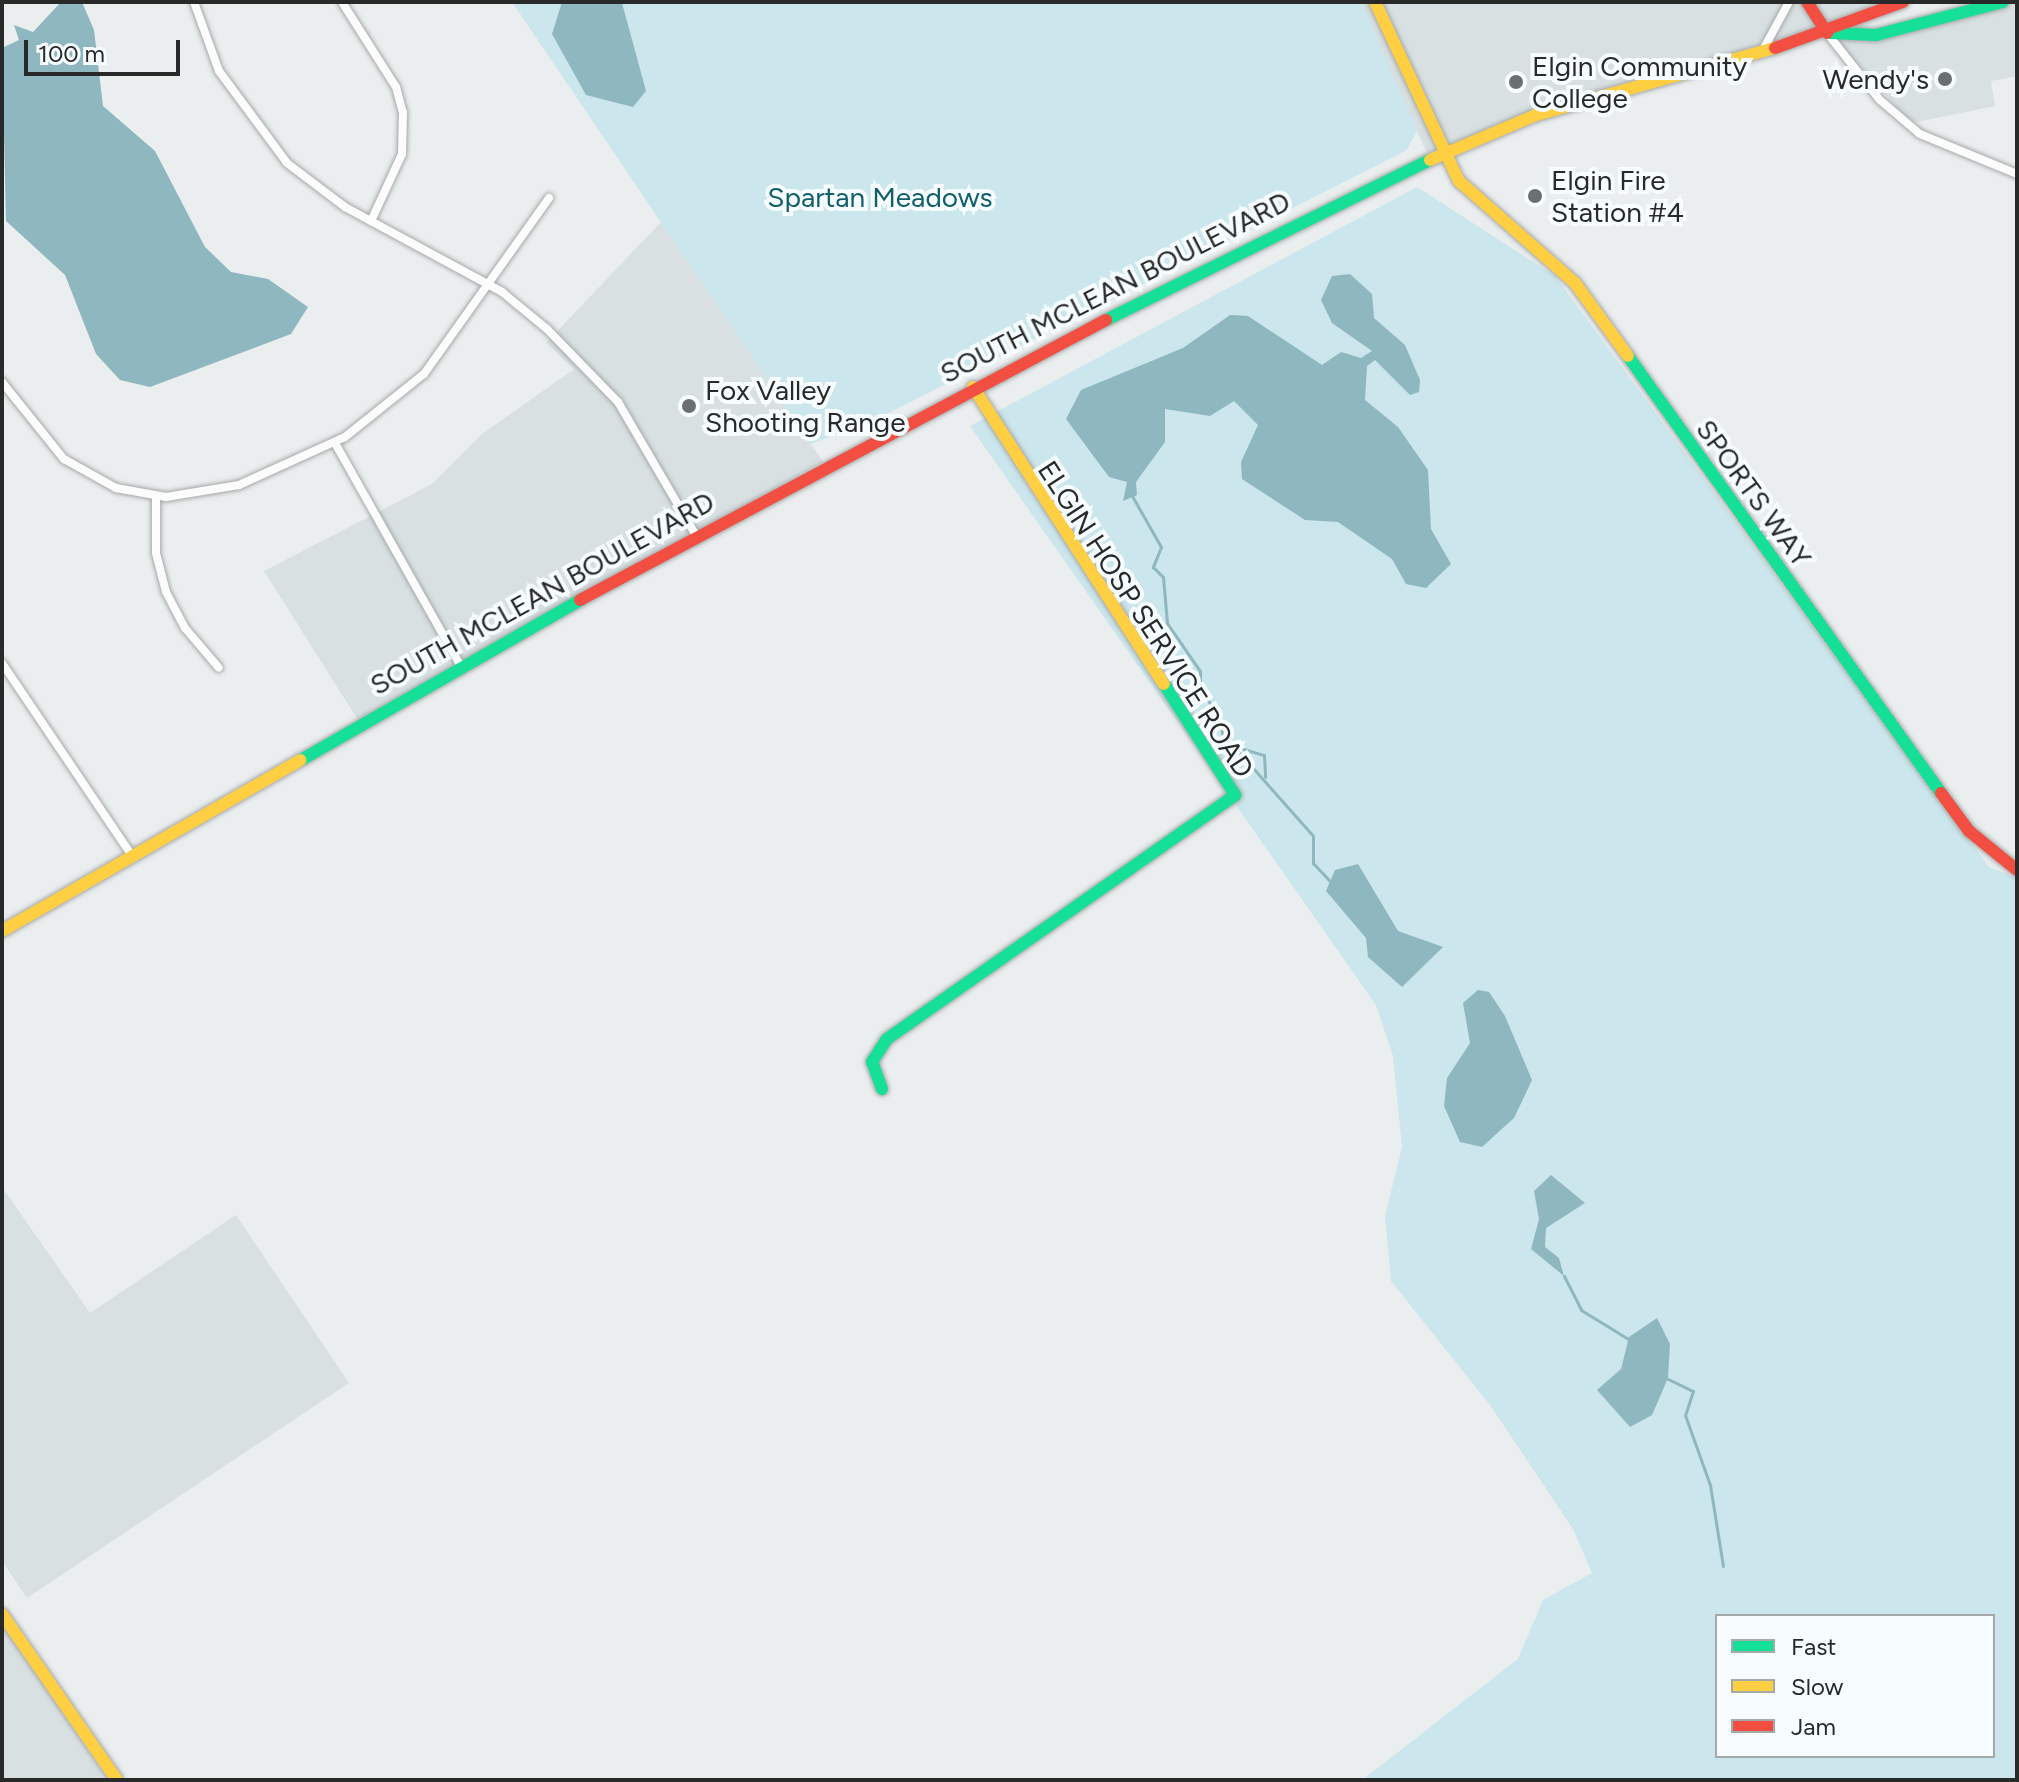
<!DOCTYPE html>
<style>
body{margin:0}
#map{position:relative;width:2019px;height:1782px;overflow:hidden;background:#ebeeef;font-family:Figtree,sans-serif}
div>[style]{position:absolute}
[style*='--x']{left:calc(var(--x)*1px);top:calc(var(--y)*1px);width:calc(var(--w)*1px);rotate:calc(var(--a)*1deg)}
.built>*{inset:0;background:#d8e0e2}
.green>*{inset:0;background:#cbe6ec}
.water>*{inset:0;background:#8fb7bf}
.stream>*{height:3px;margin:-1.5px;padding:0 1.5px;transform-origin:1.5px;border-radius:1.5px;background:#8fb7bf}
.roads{filter:drop-shadow(0 0 2px #a6a9a9) drop-shadow(0 0 2px #a6a9a9)}
.street>*{height:8px;margin:-4px;padding:0 4px;transform-origin:4px;border-radius:4px;background:#fcfcfd}
.fast>*{height:12px;margin:-6px;padding:0 6px;transform-origin:6px;border-radius:6px;background:#16e098}
.slow>*{height:12px;margin:-6px;padding:0 6px;transform-origin:6px;border-radius:6px;background:#ffcf43}
.jam>*{height:12px;margin:-6px;padding:0 6px;transform-origin:6px;border-radius:6px;background:#f24e42}
.dots>*{width:22px;height:22px;translate:-50% -50%;box-sizing:border-box;border:4px solid #f7fdfe;border-radius:50%}
span{translate:-50% -50%;white-space:nowrap;text-align:center;line-height:1.15;-webkit-text-stroke:8px #f7fdfe;paint-order:stroke}
.poi-label{font-size:28px;color:#282a2a}
.left{translate:0 -50%;text-align:left}
.right{translate:-100% -50%;text-align:right}
.park-label{font-size:28px;color:#115f6b}
.street-label{font-size:28px;color:#282a2a}
.frame{position:absolute;inset:0;border:4px solid #282a2a;pointer-events:none}
.legend{position:absolute;left:1715px;top:1614px;width:280px;height:144px;box-sizing:border-box;background:#f7fdfe;border:2px solid #a4a9a9;margin:0;padding:10px 14px;list-style:none;font-size:24px;color:#282a2a}
.legend li{display:flex;align-items:center;gap:16px;height:40px}
.legend b{width:40px;border:2px solid #a4a9a9}
.scale{position:absolute;left:24px;top:40px;width:156px;height:36px;box-sizing:border-box;border:4px solid #282a2a;border-top:0;padding-left:10px;font-size:24px;line-height:28px;white-space:nowrap;color:#282a2a;-webkit-text-stroke:6px #f7fdfe;paint-order:stroke}
</style>
<div id="map">
<div class="built">
<div style="clip-path:polygon(1357px 2px,1802px 2px,1822px 32px,1605px 89px,1427px 153px)"></div>
<div style="clip-path:polygon(1810px 2px,1891px 2px,1828px 30px)"></div>
<div style="clip-path:polygon(2017px 2px,2017px 76px,1991px 81px,1995px 106px,1911px 123px,1833px 36px,1877px 37px)"></div>
<div style="clip-path:polygon(661px 222px,823px 462px,358px 720px,264px 571px,432px 484px,482px 434px,574px 369px,546px 343px)"></div>
<div style="clip-path:polygon(2px 1187px,90px 1313px,236px 1215px,349px 1383px,27px 1598px,2px 1561px)"></div>
<div style="clip-path:polygon(2px 1624px,108px 1780px,2px 1780px)"></div>
</div>
<div class="green">
<div style="clip-path:polygon(512px 2px,1361px 2px,1417px 131px,1407px 150px,879px 418px,811px 444px)"></div>
<div style="clip-path:polygon(evenodd,1417px 187px,1555px 276px,1989px 867px,2017px 878px,2017px 1780px,1362px 1780px,1518px 1659px,1543px 1600px,1592px 1573px,1573px 1529px,1490px 1405px,1391px 1281px,1385px 1216px,1402px 1147px,1393px 1056px,1376px 1005px,970px 426px,1417px 187px,1717px 1616px,1993px 1616px,1993px 1756px,1717px 1756px,1717px 1616px)"></div>
</div>
<div class="water">
<div style="clip-path:polygon(61px 2px,82px 2px,94px 30px,103px 106px,155px 151px,205px 247px,231px 272px,268px 279px,308px 307px,291px 334px,150px 387px,120px 380px,96px 354px,65px 275px,6px 221px,2px 48px,19px 40px,14px 25px,33px 32px)"></div>
<div style="clip-path:polygon(562px 2px,622px 3px,646px 91px,633px 107px,586px 95px,552px 34px)"></div>
<div style="clip-path:polygon(1350px 274px,1372px 294px,1374px 318px,1405px 345px,1420px 380px,1419px 392px,1410px 395px,1375px 360px,1367px 366px,1365px 400px,1398px 427px,1428px 470px,1431px 529px,1451px 564px,1426px 588px,1406px 584px,1392px 559px,1338px 522px,1305px 520px,1242px 479px,1241px 462px,1258px 425px,1234px 401px,1210px 416px,1165px 409px,1165px 442px,1136px 482px,1137px 495px,1123px 501px,1127px 482px,1109px 477px,1066px 419px,1081px 390px,1183px 348px,1230px 315px,1248px 316px,1322px 365px,1341px 352px,1361px 358px,1372px 351px,1332px 323px,1321px 300px,1332px 276px)"></div>
<div style="clip-path:polygon(1358px 864px,1398px 931px,1443px 947px,1402px 987px,1368px 957px,1366px 938px,1326px 891px,1335px 870px)"></div>
<div style="clip-path:polygon(1478px 990px,1489px 992px,1505px 1016px,1532px 1080px,1514px 1118px,1482px 1147px,1460px 1142px,1444px 1106px,1447px 1078px,1470px 1043px,1463px 1003px)"></div>
<div style="clip-path:polygon(1551px 1175px,1585px 1203px,1546px 1228px,1545px 1247px,1559px 1258px,1564px 1276px,1531px 1249px,1539px 1219px,1534px 1191px)"></div>
<div style="clip-path:polygon(1657px 1318px,1670px 1344px,1668px 1378px,1652px 1415px,1630px 1427px,1597px 1390px,1621px 1369px,1629px 1337px)"></div>
</div>
<div class="stream">
<div style="--x:1131;--y:494;--w:61;--a:60.5"></div>
<div style="--x:1161;--y:547;--w:22;--a:112"></div>
<div style="--x:1153;--y:567;--w:14;--a:45"></div>
<div style="--x:1163;--y:577;--w:46;--a:85"></div>
<div style="--x:1167;--y:623;--w:58;--a:55.5"></div>
<div style="--x:1200;--y:671;--w:19;--a:90"></div>
<div style="--x:1200;--y:690;--w:35;--a:53"></div>
<div style="--x:1221;--y:718;--w:15;--a:86"></div>
<div style="--x:1222;--y:733;--w:137;--a:48.5"></div>
<div style="--x:1313;--y:836;--w:27;--a:90"></div>
<div style="--x:1313;--y:863;--w:26;--a:47"></div>
<div style="--x:1237;--y:747;--w:28;--a:17"></div>
<div style="--x:1264;--y:755;--w:22;--a:87"></div>
<div style="--x:1564;--y:1276;--w:38;--a:63"></div>
<div style="--x:1581;--y:1310;--w:57;--a:31.5"></div>
<div style="--x:1666;--y:1378;--w:30;--a:26"></div>
<div style="--x:1693;--y:1391;--w:25;--a:108"></div>
<div style="--x:1685;--y:1415;--w:74;--a:70.3"></div>
<div style="--x:1710;--y:1485;--w:82;--a:80.9"></div>
</div>
<div class="roads">
<div class="street">
<div style="--x:194;--y:2;--w:73;--a:70.1"></div>
<div style="--x:219;--y:71;--w:114;--a:53.5"></div>
<div style="--x:287;--y:163;--w:73;--a:37.2"></div>
<div style="--x:345;--y:207;--w:179;--a:28.4"></div>
<div style="--x:502;--y:292;--w:58;--a:39.4"></div>
<div style="--x:547;--y:329;--w:102;--a:45.8"></div>
<div style="--x:618;--y:402;--w:153;--a:59.7"></div>
<div style="--x:342;--y:2;--w:101;--a:57.6"></div>
<div style="--x:396;--y:87;--w:27;--a:75"></div>
<div style="--x:403;--y:113;--w:41;--a:91.4"></div>
<div style="--x:402;--y:154;--w:74;--a:114.8"></div>
<div style="--x:1827;--y:33;--w:85;--a:51.7"></div>
<div style="--x:1880;--y:100;--w:52;--a:40.4"></div>
<div style="--x:1920;--y:134;--w:105;--a:22.4"></div>
<div style="--x:1764;--y:48;--w:52;--a:-61.5"></div>
<div style="--x:2;--y:382;--w:99;--a:51.2"></div>
<div style="--x:64;--y:459;--w:60;--a:29.1"></div>
<div style="--x:116;--y:488;--w:51;--a:10.2"></div>
<div style="--x:166;--y:497;--w:74;--a:-9.3"></div>
<div style="--x:239;--y:485;--w:116;--a:-24.4"></div>
<div style="--x:345;--y:437;--w:101;--a:-38.6"></div>
<div style="--x:424;--y:374;--w:216;--a:-54.6"></div>
<div style="--x:335;--y:443;--w:255;--a:60.6"></div>
<div style="--x:156;--y:497;--w:56;--a:90"></div>
<div style="--x:156;--y:553;--w:40;--a:75.6"></div>
<div style="--x:166;--y:592;--w:41;--a:62.2"></div>
<div style="--x:185;--y:628;--w:52;--a:49.6"></div>
<div style="--x:2;--y:663;--w:230;--a:56"></div>
</div>
<div class="fast">
<div style="--x:1830;--y:33;--w:46;--a:2.5"></div>
<div style="--x:1876;--y:35;--w:131;--a:-14.6"></div>
<div style="--x:1106;--y:320;--w:361;--a:-26.3"></div>
<div style="--x:1628;--y:356;--w:538;--a:54.39"></div>
<div style="--x:301;--y:760;--w:322;--a:-29.8"></div>
<div style="--x:882;--y:1089;--w:29;--a:-110"></div>
<div style="--x:872;--y:1062;--w:27;--a:-57"></div>
<div style="--x:887;--y:1039;--w:425;--a:-35"></div>
<div style="--x:1235;--y:795;--w:132;--a:-122.6"></div>
</div>
<div class="slow">
<div style="--x:1375;--y:2;--w:198;--a:64.9"></div>
<div style="--x:1459;--y:181;--w:154;--a:41.3"></div>
<div style="--x:1575;--y:283;--w:90;--a:54"></div>
<div style="--x:1430;--y:160;--w:115;--a:-23"></div>
<div style="--x:1536;--y:115;--w:248;--a:-15.7"></div>
<div style="--x:973;--y:387;--w:353;--a:57.3"></div>
<div style="--x:2;--y:931;--w:344;--a:-29.8"></div>
<div style="--x:2;--y:1614;--w:202;--a:55.3"></div>
</div>
<div class="jam">
<div style="--x:1807;--y:2;--w:37;--a:57"></div>
<div style="--x:1775;--y:48;--w:136;--a:-19.8"></div>
<div style="--x:580;--y:600;--w:596;--a:-28.03"></div>
<div style="--x:1941;--y:793;--w:47;--a:53.6"></div>
<div style="--x:1969;--y:831;--w:62;--a:39.1"></div>
</div>
</div>
<div class="dots">
<div style="left:1945px;top:79px;background:#6c6f6f"></div>
<div style="left:1516px;top:82px;background:#6c6f6f"></div>
<div style="left:1535px;top:196px;background:#6c6f6f"></div>
<div style="left:689px;top:406px;background:#6c6f6f"></div>
</div>
<div class="poi-label">
<span class="left" style="left:1532px;top:82px">Elgin Community<br>College</span>
<span class="right" style="left:1929px;top:79px">Wendy's</span>
<span class="left" style="left:1551px;top:196px">Elgin Fire<br>Station #4</span>
<span class="left" style="left:705px;top:406px">Fox Valley<br>Shooting Range</span>
</div>
<div class="park-label">
<span style="left:880px;top:197px">Spartan Meadows</span>
</div>
<div class="street-label">
<span style="left:1115px;top:287px;rotate:-27deg">SOUTH MCLEAN BOULEVARD</span>
<span style="left:1754px;top:493px;rotate:54deg">SPORTS WAY</span>
<span style="left:542px;top:593px;rotate:-29deg">SOUTH MCLEAN BOULEVARD</span>
<span style="left:1146px;top:619px;rotate:57deg">ELGIN HOSP SERVICE ROAD</span>
</div>
<div class="frame"></div>
<ul class="legend">
<li><b style="height:10px;background:#16e098"></b>Fast</li>
<li><b style="height:10px;background:#ffcf43"></b>Slow</li>
<li><b style="height:10px;background:#f24e42"></b>Jam</li>
</ul>
<div class="scale">100 m</div>
</div>
